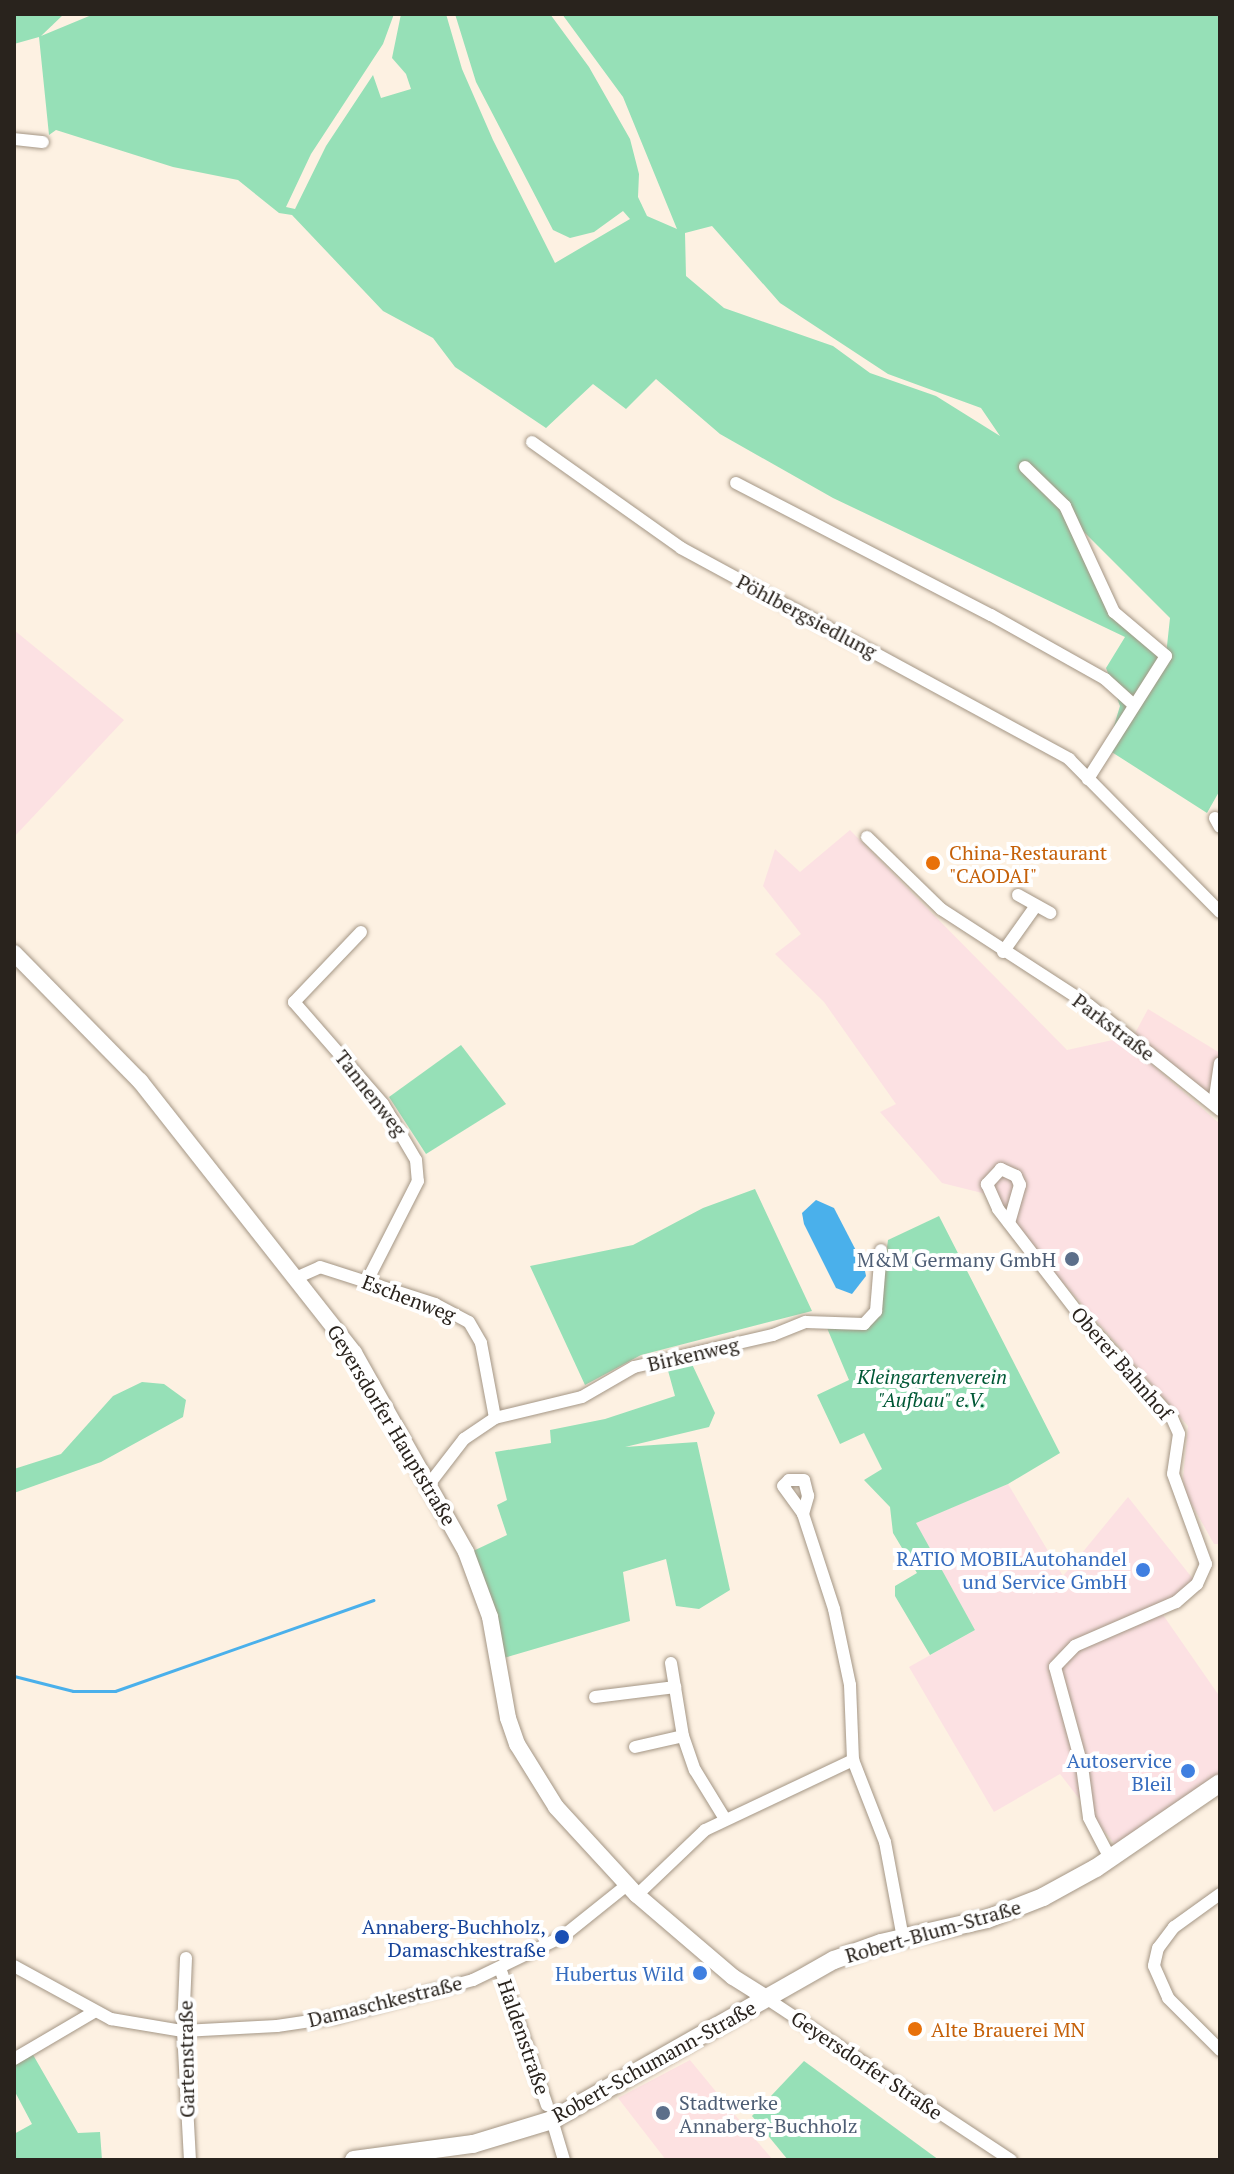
<!DOCTYPE html>
<meta charset="utf-8">
<style>
body{margin:0}
#map{position:relative;width:1234px;height:2174px;overflow:hidden;background:#fdf1e2;font-family:"PT Serif",serif}
div>[style]{position:absolute}
[style*='--x']{left:calc(var(--x)*1px);top:calc(var(--y)*1px);width:calc(var(--w)*1px);rotate:calc(var(--a)*1deg)}
.commercial>*{inset:0;background:#fce1e3}
.industrial>*{inset:0;background:#fde1e1}
.green>*{inset:0;background:#96e0b7}
.water>*{inset:0;background:#4ab0eb}
.stream>*{height:3px;margin:-1.5px;padding:0 1.5px;transform-origin:1.5px;border-radius:1.5px;background:#4ab0eb}
.roads{filter:drop-shadow(0 0 2px #a49685) drop-shadow(0 0 2px #a49685)}
.street>*{height:12px;margin:-6px;padding:0 6px;transform-origin:6px;border-radius:6px;background:#fff}
.secondary>*{height:16px;margin:-8px;padding:0 8px;transform-origin:8px;border-radius:8px;background:#fff}
.primary>*{height:18px;margin:-9px;padding:0 9px;transform-origin:9px;border-radius:9px;background:#fff}
.dots>*{width:22px;height:22px;translate:-50% -50%;box-sizing:border-box;border:4px solid #fff;border-radius:50%}
span{translate:-50% -50%;white-space:nowrap;text-align:center;line-height:1.15;-webkit-text-stroke:8px #fff;paint-order:stroke}
.street-label{font-size:20px;color:#29231d}
.food-label{font-size:20px;color:#c56008}
.left{translate:0 -50%;text-align:left}
.service-label{font-size:20px;color:#4e5e75}
.right{translate:-100% -50%;text-align:right}
.park-label{font-size:20px;color:#005836;font-style:italic}
.shop-label{font-size:20px;color:#366cbe}
.transit-label{font-size:20px;color:#164399}
.frame{position:absolute;inset:0;border:16px solid #29231d;pointer-events:none}
</style>
<div id="map">
<div class="commercial">
<div style="clip-path:polygon(14px 630px,124px 720px,14px 837px)"></div>
<div style="clip-path:polygon(850px 830px,1067px 1050px,1122px 1038px,1220px 1124px,1220px 1544px,1214px 1544px,1187px 1496px,1183px 1478px,1188px 1426px,1040px 1256px,998px 1197px,942px 1183px,880px 1112px,896px 1104px,824px 1002px,775px 954px,801px 934px,763px 886px,775px 849px,800px 872px)"></div>
<div style="clip-path:polygon(1008px 1484px,1063px 1576px,1128px 1497px,1197px 1584px,1161px 1612px,1220px 1697px,1220px 1783px,1120px 1851px,1060px 1774px,994px 1812px,909px 1667px,975px 1630px,915px 1523px)"></div>
</div>
<div class="industrial">
<div style="clip-path:polygon(1148px 1009px,1220px 1053px,1213px 1098px,1133px 1037px)"></div>
<div style="clip-path:polygon(690px 2060px,745px 2127px,773px 2160px,666px 2160px,618px 2098px)"></div>
</div>
<div class="green">
<div style="clip-path:polygon(evenodd,14px 14px,64px 14px,41px 36px,94px 14px,394px 14px,383px 44px,311px 154px,286px 207px,295px 209px,326px 146px,373px 75px,381px 98px,411px 89px,406px 74px,392px 58px,401px 14px,446px 14px,462px 69px,493px 140px,555px 263px,630px 219px,623px 211px,594px 232px,570px 238px,553px 230px,476px 82px,455px 14px,550px 14px,589px 67px,630px 139px,639px 174px,638px 197px,647px 216px,677px 229px,623px 97px,562px 14px,1220px 14px,1220px 790px,1207px 813px,1107px 749px,1120px 706px,1106px 668px,1125px 637px,833px 498px,720px 434px,656px 379px,626px 409px,593px 384px,546px 428px,455px 367px,433px 338px,383px 311px,292px 215px,279px 213px,238px 180px,173px 167px,56px 130px,49px 135px,39px 37px,14px 44px,14px 14px,712px 226px,780px 303px,888px 374px,981px 408px,1000px 436px,936px 396px,870px 373px,833px 346px,724px 308px,686px 276px,685px 233px,712px 226px,14px 14px,1074px 522px,1170px 618px,1166px 655px,1101px 592px,1074px 522px)"></div>
<div style="clip-path:polygon(461px 1045px,506px 1104px,426px 1154px,389px 1097px)"></div>
<div style="clip-path:polygon(755px 1189px,812px 1311px,641px 1355px,585px 1385px,530px 1266px,633px 1245px,703px 1208px)"></div>
<div style="clip-path:polygon(939px 1216px,1060px 1453px,1008px 1484px,916px 1523px,975px 1630px,930px 1655px,895px 1596px,895px 1586px,917px 1573px,893px 1533px,890px 1507px,864px 1480px,882px 1469px,864px 1433px,840px 1444px,817px 1395px,849px 1380px,827px 1328px,856px 1329px,878px 1311px,888px 1240px)"></div>
<div style="clip-path:polygon(691px 1362px,715px 1413px,709px 1427px,625px 1447px,697px 1442px,730px 1590px,699px 1609px,676px 1606px,666px 1559px,623px 1572px,630px 1621px,504px 1658px,471px 1552px,507px 1535px,497px 1505px,507px 1500px,495px 1452px,551px 1443px,550px 1430px,605px 1419px,675px 1396px,667px 1367px)"></div>
<div style="clip-path:polygon(142px 1382px,164px 1384px,186px 1400px,183px 1417px,101px 1462px,14px 1493px,14px 1469px,61px 1454px,113px 1396px)"></div>
<div style="clip-path:polygon(32px 2053px,78px 2133px,100px 2132px,102px 2160px,14px 2160px,14px 2134px,32px 2124px,14px 2090px,14px 2064px)"></div>
<div style="clip-path:polygon(804px 2061px,939px 2160px,788px 2160px,752px 2116px)"></div>
</div>
<div class="water">
<div style="clip-path:polygon(816px 1200px,834px 1208px,864px 1266px,866px 1276px,852px 1294px,836px 1288px,804px 1224px,802px 1213px)"></div>
</div>
<div class="stream">
<div style="--x:14;--y:1676;--w:61;--a:14.3"></div>
<div style="--x:73;--y:1691;--w:42;--a:0"></div>
<div style="--x:115;--y:1691;--w:274;--a:-19.4"></div>
</div>
<div class="roads">
<div class="street">
<div style="--x:14;--y:139;--w:29;--a:6"></div>
<div style="--x:532;--y:442;--w:183;--a:35.4"></div>
<div style="--x:681;--y:548;--w:442;--a:28.5"></div>
<div style="--x:1069;--y:759;--w:215;--a:45.4"></div>
<div style="--x:1025;--y:467;--w:56;--a:44.3"></div>
<div style="--x:1065;--y:506;--w:117;--a:65.2"></div>
<div style="--x:1114;--y:612;--w:68;--a:40.2"></div>
<div style="--x:1166;--y:656;--w:146;--a:122.4"></div>
<div style="--x:736;--y:483;--w:287;--a:27.4"></div>
<div style="--x:991;--y:615;--w:131;--a:29.3"></div>
<div style="--x:1105;--y:679;--w:39;--a:42"></div>
<div style="--x:1215;--y:818;--w:10;--a:61"></div>
<div style="--x:867;--y:837;--w:103;--a:44.2"></div>
<div style="--x:941;--y:909;--w:176;--a:33"></div>
<div style="--x:1089;--y:1005;--w:168;--a:38.7"></div>
<div style="--x:1018;--y:895;--w:37;--a:29"></div>
<div style="--x:361;--y:932;--w:97;--a:133.7"></div>
<div style="--x:294;--y:1002;--w:135;--a:48.9"></div>
<div style="--x:383;--y:1104;--w:65;--a:59.5"></div>
<div style="--x:416;--y:1160;--w:21;--a:85"></div>
<div style="--x:418;--y:1181;--w:112;--a:117"></div>
<div style="--x:1003;--y:952;--w:55;--a:-54.6"></div>
<div style="--x:1214;--y:1104;--w:41;--a:-81.7"></div>
<div style="--x:1009;--y:1223;--w:40;--a:-74"></div>
<div style="--x:1020;--y:1185;--w:10;--a:-114"></div>
<div style="--x:1016;--y:1176;--w:17;--a:-155"></div>
<div style="--x:1001;--y:1169;--w:21;--a:133"></div>
<div style="--x:987;--y:1184;--w:27;--a:66"></div>
<div style="--x:998;--y:1209;--w:133;--a:52.4"></div>
<div style="--x:1079;--y:1314;--w:140;--a:48.2"></div>
<div style="--x:1172;--y:1418;--w:17;--a:66"></div>
<div style="--x:1179;--y:1434;--w:40;--a:98.5"></div>
<div style="--x:1173;--y:1474;--w:96;--a:69.9"></div>
<div style="--x:1206;--y:1564;--w:22;--a:114"></div>
<div style="--x:1197;--y:1584;--w:28;--a:139"></div>
<div style="--x:1176;--y:1602;--w:110;--a:156.5"></div>
<div style="--x:1075;--y:1646;--w:29;--a:134"></div>
<div style="--x:1055;--y:1667;--w:103;--a:74.7"></div>
<div style="--x:1082;--y:1766;--w:52;--a:82.3"></div>
<div style="--x:1089;--y:1818;--w:45;--a:62.3"></div>
<div style="--x:298;--y:1277;--w:24;--a:-24"></div>
<div style="--x:320;--y:1267;--w:121;--a:17.8"></div>
<div style="--x:435;--y:1304;--w:38;--a:28"></div>
<div style="--x:469;--y:1322;--w:24;--a:60"></div>
<div style="--x:481;--y:1343;--w:76;--a:79.4"></div>
<div style="--x:430;--y:1483;--w:56;--a:-52.3"></div>
<div style="--x:464;--y:1439;--w:37;--a:-34"></div>
<div style="--x:495;--y:1418;--w:89;--a:-13.6"></div>
<div style="--x:582;--y:1397;--w:60;--a:-30"></div>
<div style="--x:634;--y:1367;--w:143;--a:-13"></div>
<div style="--x:773;--y:1335;--w:35;--a:-22"></div>
<div style="--x:806;--y:1322;--w:58;--a:2"></div>
<div style="--x:864;--y:1324;--w:18;--a:-47"></div>
<div style="--x:876;--y:1311;--w:61;--a:-85.3"></div>
<div style="--x:803;--y:1514;--w:19;--a:-74"></div>
<div style="--x:808;--y:1496;--w:16;--a:-104"></div>
<div style="--x:804;--y:1480;--w:15;--a:180"></div>
<div style="--x:789;--y:1480;--w:8;--a:135"></div>
<div style="--x:783;--y:1486;--w:34;--a:54"></div>
<div style="--x:803;--y:1514;--w:100;--a:71.9"></div>
<div style="--x:834;--y:1609;--w:78;--a:78.1"></div>
<div style="--x:850;--y:1685;--w:75;--a:87.7"></div>
<div style="--x:853;--y:1760;--w:88;--a:68.7"></div>
<div style="--x:885;--y:1842;--w:98;--a:79.4"></div>
<div style="--x:671;--y:1663;--w:74;--a:80.7"></div>
<div style="--x:683;--y:1736;--w:36;--a:71"></div>
<div style="--x:695;--y:1770;--w:57;--a:58.5"></div>
<div style="--x:595;--y:1697;--w:81;--a:-7.1"></div>
<div style="--x:635;--y:1747;--w:49;--a:-12.9"></div>
<div style="--x:1220;--y:1894;--w:57;--a:144.3"></div>
<div style="--x:1174;--y:1927;--w:26;--a:127"></div>
<div style="--x:1158;--y:1948;--w:18;--a:103"></div>
<div style="--x:1154;--y:1966;--w:35;--a:66"></div>
<div style="--x:1168;--y:1998;--w:74;--a:45"></div>
<div style="--x:637;--y:1895;--w:94;--a:-43.7"></div>
<div style="--x:705;--y:1830;--w:164;--a:-25.3"></div>
<div style="--x:186;--y:1958;--w:73;--a:92.4"></div>
<div style="--x:183;--y:2031;--w:129;--a:86.9"></div>
<div style="--x:14;--y:1966;--w:111;--a:28.7"></div>
<div style="--x:111;--y:2019;--w:73;--a:9.5"></div>
<div style="--x:183;--y:2031;--w:94;--a:-3"></div>
<div style="--x:277;--y:2026;--w:61;--a:-8.5"></div>
<div style="--x:337;--y:2017;--w:141;--a:-15.2"></div>
<div style="--x:473;--y:1980;--w:99;--a:-25.8"></div>
<div style="--x:562;--y:1937;--w:83;--a:-38.7"></div>
<div style="--x:500;--y:1968;--w:145;--a:71.1"></div>
<div style="--x:766;--y:1998;--w:294;--a:33.5"></div>
<div style="--x:14;--y:2059;--w:93;--a:-30.4"></div>
<div style="--x:552;--y:2120;--w:42;--a:73.3"></div>
</div>
<div class="secondary">
<div style="--x:14;--y:953;--w:180;--a:45.5"></div>
<div style="--x:140;--y:1081;--w:346;--a:51.8"></div>
<div style="--x:354;--y:1353;--w:228;--a:60.6"></div>
<div style="--x:466;--y:1552;--w:69;--a:69.7"></div>
<div style="--x:490;--y:1617;--w:103;--a:79.9"></div>
<div style="--x:508;--y:1718;--w:28;--a:71"></div>
<div style="--x:517;--y:1744;--w:74;--a:58.2"></div>
<div style="--x:556;--y:1807;--w:120;--a:47.4"></div>
<div style="--x:637;--y:1895;--w:126;--a:40.5"></div>
<div style="--x:733;--y:1977;--w:39;--a:32"></div>
</div>
<div class="primary">
<div style="--x:354;--y:2160;--w:120;--a:-7.7"></div>
<div style="--x:473;--y:2144;--w:83;--a:-16.9"></div>
<div style="--x:552;--y:2120;--w:324;--a:-29.6"></div>
<div style="--x:834;--y:1960;--w:50;--a:-19.9"></div>
<div style="--x:881;--y:1943;--w:109;--a:-12.8"></div>
<div style="--x:987;--y:1919;--w:60;--a:-21.4"></div>
<div style="--x:1043;--y:1897;--w:60;--a:-28.7"></div>
<div style="--x:1096;--y:1868;--w:150;--a:-34.4"></div>
</div>
</div>
<div class="dots">
<div style="left:933px;top:863px;background:#e8710a"></div>
<div style="left:1072px;top:1259px;background:#5c6f8a"></div>
<div style="left:1143px;top:1570px;background:#3f7fe0"></div>
<div style="left:1188px;top:1771px;background:#3f7fe0"></div>
<div style="left:562px;top:1937px;background:#1a4fb4"></div>
<div style="left:700px;top:1973px;background:#3f7fe0"></div>
<div style="left:915px;top:2029px;background:#e8710a"></div>
<div style="left:663px;top:2113px;background:#5c6f8a"></div>
</div>
<div class="street-label">
<span style="left:807px;top:616px;rotate:28deg">Pöhlbergsiedlung</span>
<span style="left:1114px;top:1027px;rotate:37deg">Parkstraße</span>
<span style="left:371px;top:1093px;rotate:52deg">Tannenweg</span>
<span style="left:409px;top:1298px;rotate:21deg">Eschenweg</span>
<span style="left:693px;top:1354px;rotate:-13deg">Birkenweg</span>
<span style="left:1122px;top:1363px;rotate:49deg">Oberer Bahnhof</span>
<span style="left:392px;top:1425px;rotate:59deg">Geyersdorfer Hauptstraße</span>
<span style="left:933px;top:1931px;rotate:-16deg">Robert-Blum-Straße</span>
<span style="left:385px;top:2001px;rotate:-14deg">Damaschkestraße</span>
<span style="left:524px;top:2037px;rotate:71deg">Haldenstraße</span>
<span style="left:186px;top:2059px;rotate:-91deg">Gartenstraße</span>
<span style="left:654px;top:2061px;rotate:-29deg">Robert-Schumann-Straße</span>
<span style="left:867px;top:2065px;rotate:34deg">Geyersdorfer Straße</span>
</div>
<div class="food-label">
<span class="left" style="left:949px;top:864px">China-Restaurant<br>"CAODAI"</span>
<span class="left" style="left:931px;top:2029px">Alte Brauerei MN</span>
</div>
<div class="service-label">
<span class="right" style="left:1056px;top:1259px">M&amp;M Germany GmbH</span>
<span class="left" style="left:679px;top:2114px">Stadtwerke<br>Annaberg-Buchholz</span>
</div>
<div class="park-label">
<span style="left:932px;top:1388px">Kleingartenverein<br>"Aufbau" e.V.</span>
</div>
<div class="shop-label">
<span class="right" style="left:1127px;top:1570px">RATIO MOBILAutohandel<br>und Service GmbH</span>
<span class="right" style="left:1172px;top:1772px">Autoservice<br>Bleil</span>
<span class="right" style="left:684px;top:1973px">Hubertus Wild</span>
</div>
<div class="transit-label">
<span class="right" style="left:546px;top:1938px">Annaberg-Buchholz,<br>Damaschkestraße</span>
</div>
<div class="frame"></div>
</div>
